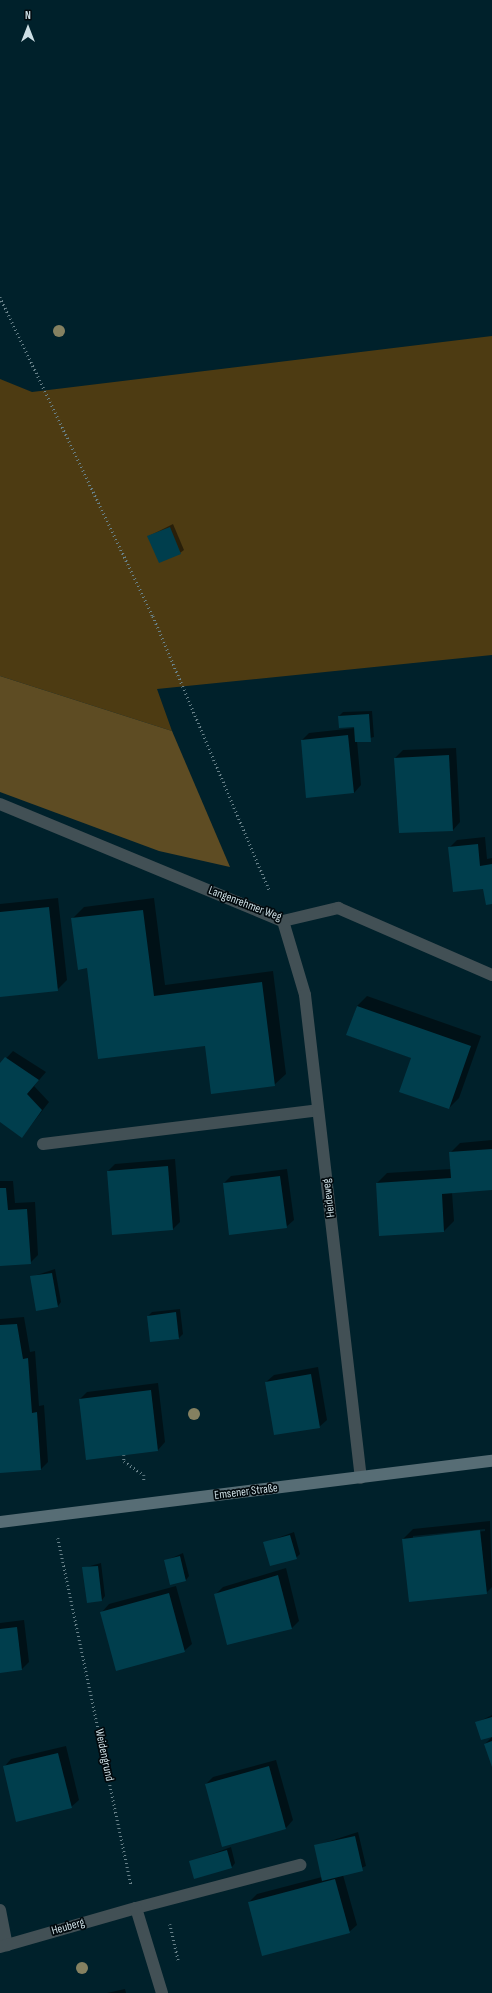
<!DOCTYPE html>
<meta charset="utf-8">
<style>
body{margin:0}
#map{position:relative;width:492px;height:1993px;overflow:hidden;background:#00212b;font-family:"Sofia Sans Condensed",sans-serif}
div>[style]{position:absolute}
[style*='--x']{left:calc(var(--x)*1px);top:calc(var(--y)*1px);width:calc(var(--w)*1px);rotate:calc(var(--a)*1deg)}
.green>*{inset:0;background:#4d3b12}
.forest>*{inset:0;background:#5e4c23}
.shadow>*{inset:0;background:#0007}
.building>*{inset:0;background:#003e4d}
.path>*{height:2.5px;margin-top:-1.25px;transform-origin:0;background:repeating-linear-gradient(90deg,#69828a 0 1px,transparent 0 4px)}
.lane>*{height:12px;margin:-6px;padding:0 6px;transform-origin:6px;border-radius:6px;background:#425055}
.street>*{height:12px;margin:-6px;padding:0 6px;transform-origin:6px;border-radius:6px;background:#425055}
.secondary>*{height:12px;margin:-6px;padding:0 6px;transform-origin:6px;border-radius:6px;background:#576d75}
.trees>*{width:12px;height:12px;margin:-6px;border-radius:50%;background:#858161}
span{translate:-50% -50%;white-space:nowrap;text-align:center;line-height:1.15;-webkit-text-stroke:3.5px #01090d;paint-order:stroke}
.street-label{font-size:12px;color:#cddfe5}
.north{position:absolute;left:8px;top:8px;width:40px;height:40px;-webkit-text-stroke:3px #01090d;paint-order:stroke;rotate:0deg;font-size:11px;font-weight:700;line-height:16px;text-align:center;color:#cddfe5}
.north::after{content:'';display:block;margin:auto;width:14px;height:18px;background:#cddfe5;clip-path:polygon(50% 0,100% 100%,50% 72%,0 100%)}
</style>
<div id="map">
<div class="green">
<div style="clip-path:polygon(492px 336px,492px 655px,157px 689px,172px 731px,0 676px,0 379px,32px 392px)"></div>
</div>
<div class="forest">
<div style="clip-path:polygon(0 676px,172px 731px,230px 867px,159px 851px,0 792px)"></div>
</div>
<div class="shadow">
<div style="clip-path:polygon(173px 524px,184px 550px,180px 553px,149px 536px)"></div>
<div style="clip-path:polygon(372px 711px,374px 737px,357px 741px,361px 785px,354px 793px,302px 740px,309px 733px,355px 728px,339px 716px,343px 712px)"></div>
<div style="clip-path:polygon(456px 748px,460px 822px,453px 830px,400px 832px,395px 758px,403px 750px)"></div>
<div style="clip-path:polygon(485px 837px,487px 859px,492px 858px,492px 903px,484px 888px,449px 848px,457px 840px)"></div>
<div style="clip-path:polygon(58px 898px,67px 980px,57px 990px,0 996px,0 904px)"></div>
<div style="clip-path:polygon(154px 898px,165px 985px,273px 971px,286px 1074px,274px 1085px,88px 967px,72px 919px,84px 907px)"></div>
<div style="clip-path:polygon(367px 996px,481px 1036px,459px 1098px,449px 1108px,412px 1058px,347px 1035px,357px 1006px)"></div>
<div style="clip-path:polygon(13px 1051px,46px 1072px,34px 1086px,49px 1102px,22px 1137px,0 1120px,0 1065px)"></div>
<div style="clip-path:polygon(492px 1140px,492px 1189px,452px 1192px,454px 1221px,444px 1231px,377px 1183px,387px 1173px,451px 1169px,450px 1153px,460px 1143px)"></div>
<div style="clip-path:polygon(175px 1159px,180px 1222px,173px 1229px,113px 1234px,108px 1171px,115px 1164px)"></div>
<div style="clip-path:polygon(287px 1169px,294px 1220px,286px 1227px,224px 1183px,231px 1176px)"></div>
<div style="clip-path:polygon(0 1181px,13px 1181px,15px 1203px,35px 1202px,38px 1255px,30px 1263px,0 1265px)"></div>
<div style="clip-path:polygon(55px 1269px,61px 1302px,58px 1306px,31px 1277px)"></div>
<div style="clip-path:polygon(180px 1309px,183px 1334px,179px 1338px,148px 1316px,152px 1312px)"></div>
<div style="clip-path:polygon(24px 1317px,30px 1352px,35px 1351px,39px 1406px,44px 1405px,48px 1462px,41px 1469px,1px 1472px,0 1319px)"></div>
<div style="clip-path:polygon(318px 1367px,327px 1420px,319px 1427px,266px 1382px,274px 1375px)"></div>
<div style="clip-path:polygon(158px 1383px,165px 1442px,158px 1450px,87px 1459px,80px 1399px,87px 1392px)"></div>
<div style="clip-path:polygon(evenodd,490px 1521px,492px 1587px,486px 1593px,403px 1539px,413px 1529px,490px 1521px,485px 1529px,485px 1531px,413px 1539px,413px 1536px,485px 1529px)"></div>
<div style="clip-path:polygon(294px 1532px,300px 1554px,296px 1558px,264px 1543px)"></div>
<div style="clip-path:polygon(183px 1553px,189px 1576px,186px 1580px,165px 1561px)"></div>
<div style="clip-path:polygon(101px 1563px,105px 1596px,102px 1600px,83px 1568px)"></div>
<div style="clip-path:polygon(286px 1568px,299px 1621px,292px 1628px,215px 1595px,223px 1587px)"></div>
<div style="clip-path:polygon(176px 1586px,192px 1644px,184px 1651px,102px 1612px,109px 1604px)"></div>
<div style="clip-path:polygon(24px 1620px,29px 1662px,22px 1669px,0 1672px,0 1623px)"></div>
<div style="clip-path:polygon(492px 1715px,492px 1736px,476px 1723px)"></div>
<div style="clip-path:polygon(492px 1737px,492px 1765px,485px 1744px)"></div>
<div style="clip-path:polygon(66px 1746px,79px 1800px,71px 1807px,4px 1767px,11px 1759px)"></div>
<div style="clip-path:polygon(276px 1760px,293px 1820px,286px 1828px,223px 1845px,206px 1784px,213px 1777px)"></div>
<div style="clip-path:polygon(358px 1832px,366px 1866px,343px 1875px,357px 1925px,349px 1932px,249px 1902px,257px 1894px,322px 1877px,315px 1846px)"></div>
<div style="clip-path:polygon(231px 1847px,235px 1863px,232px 1867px,190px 1862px)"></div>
<div style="clip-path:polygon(125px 1989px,126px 1993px,107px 1993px)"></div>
</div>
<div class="building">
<div style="clip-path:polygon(170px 527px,181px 554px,159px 563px,147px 536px)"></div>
<div style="clip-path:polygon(369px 714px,371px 742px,355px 742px,354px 727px,339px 728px,338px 716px)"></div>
<div style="clip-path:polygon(348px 735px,354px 793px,306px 798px,301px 740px)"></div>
<div style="clip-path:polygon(449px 755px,453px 831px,399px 833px,394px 758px)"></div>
<div style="clip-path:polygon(478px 844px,480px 866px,492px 864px,492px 904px,486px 905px,483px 889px,453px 892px,448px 847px)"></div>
<div style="clip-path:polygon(49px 907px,58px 991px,0 997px,0 912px)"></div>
<div style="clip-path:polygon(143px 910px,154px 996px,262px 982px,275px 1086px,211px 1094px,205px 1046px,98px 1059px,87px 968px,78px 970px,71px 918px)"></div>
<div style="clip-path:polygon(357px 1006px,471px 1046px,449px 1109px,399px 1092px,411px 1058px,346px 1035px)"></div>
<div style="clip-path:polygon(5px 1057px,39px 1080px,27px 1094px,42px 1110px,22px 1138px,0 1122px,0 1063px)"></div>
<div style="clip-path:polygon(492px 1149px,492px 1190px,442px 1194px,444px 1232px,379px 1236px,376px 1183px,451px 1178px,449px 1152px)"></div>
<div style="clip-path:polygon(168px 1166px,173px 1230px,112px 1235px,107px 1171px)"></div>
<div style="clip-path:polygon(280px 1176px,287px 1228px,229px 1235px,223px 1183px)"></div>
<div style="clip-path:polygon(0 1188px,6px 1188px,8px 1210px,27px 1209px,31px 1264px,0 1266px)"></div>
<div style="clip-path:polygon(52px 1273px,58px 1307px,36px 1311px,30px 1276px)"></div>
<div style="clip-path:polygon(176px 1312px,179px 1339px,150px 1342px,147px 1316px)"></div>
<div style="clip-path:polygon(17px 1324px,23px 1359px,28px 1358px,32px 1413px,37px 1412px,41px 1470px,0 1473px,0 1325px)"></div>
<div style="clip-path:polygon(311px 1374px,320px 1428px,274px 1435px,265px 1382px)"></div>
<div style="clip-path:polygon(151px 1390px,158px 1451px,86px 1460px,79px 1399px)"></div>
<div style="clip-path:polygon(480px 1530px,487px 1594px,409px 1602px,402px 1539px)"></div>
<div style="clip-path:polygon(290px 1535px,297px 1559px,270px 1566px,263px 1542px)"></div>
<div style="clip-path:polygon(180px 1556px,186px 1581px,170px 1585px,164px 1560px)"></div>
<div style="clip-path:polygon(98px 1566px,102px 1601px,87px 1603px,82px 1567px)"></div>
<div style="clip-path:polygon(278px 1575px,292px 1629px,227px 1645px,214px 1594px)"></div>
<div style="clip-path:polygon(169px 1593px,185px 1652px,116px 1671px,100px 1612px)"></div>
<div style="clip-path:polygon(17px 1627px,22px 1670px,0 1673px,0 1629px)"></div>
<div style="clip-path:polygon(492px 1717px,492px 1737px,481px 1740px,475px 1722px)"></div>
<div style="clip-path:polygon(492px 1741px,492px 1767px,484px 1744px)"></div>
<div style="clip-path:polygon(58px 1753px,72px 1808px,16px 1822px,3px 1766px)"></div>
<div style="clip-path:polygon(269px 1766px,286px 1829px,222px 1847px,205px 1784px)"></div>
<div style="clip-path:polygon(355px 1836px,363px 1871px,322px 1881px,314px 1845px)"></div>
<div style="clip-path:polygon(227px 1850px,232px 1868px,194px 1879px,189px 1861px)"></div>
<div style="clip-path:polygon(335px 1879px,350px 1933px,262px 1956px,248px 1902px)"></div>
</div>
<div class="path">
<div style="--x:0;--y:297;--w:354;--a:64.4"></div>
<div style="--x:153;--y:616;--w:297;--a:67"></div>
<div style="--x:124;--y:1455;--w:6;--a:90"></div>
<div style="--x:124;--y:1461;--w:24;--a:35"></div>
<div style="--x:144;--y:1475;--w:6;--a:90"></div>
<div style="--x:58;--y:1538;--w:355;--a:78.1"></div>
<div style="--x:170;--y:1924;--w:37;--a:77"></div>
</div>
<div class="lane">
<div style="--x:43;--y:1144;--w:277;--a:-7"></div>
<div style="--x:136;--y:1908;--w:170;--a:-14.7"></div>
<div style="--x:0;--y:1910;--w:36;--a:79"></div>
</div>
<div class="street">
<div style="--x:0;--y:804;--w:306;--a:22.5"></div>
<div style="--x:283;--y:921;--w:57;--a:-13.3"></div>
<div style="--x:338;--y:908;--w:168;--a:23.5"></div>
<div style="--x:283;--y:921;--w:77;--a:73.4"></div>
<div style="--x:305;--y:995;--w:486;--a:83.4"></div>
<div style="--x:0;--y:1947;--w:141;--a:-16"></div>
<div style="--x:136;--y:1908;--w:89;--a:73"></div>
</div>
<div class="secondary">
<div style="--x:0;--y:1522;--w:496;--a:-7.1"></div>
</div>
<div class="trees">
<div style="left:59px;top:331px"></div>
<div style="left:194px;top:1414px"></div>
<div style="left:82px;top:1968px"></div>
</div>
<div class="street-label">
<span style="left:245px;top:904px;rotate:21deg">Langenrehmer Weg</span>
<span style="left:329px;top:1198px;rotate:-97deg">Heideweg</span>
<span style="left:246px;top:1492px;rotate:-7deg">Emsener Straße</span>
<span style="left:104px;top:1755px;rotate:78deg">Weidengrund</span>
<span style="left:68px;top:1927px;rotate:-16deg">Heuberg</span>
</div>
<div class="north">N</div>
</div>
